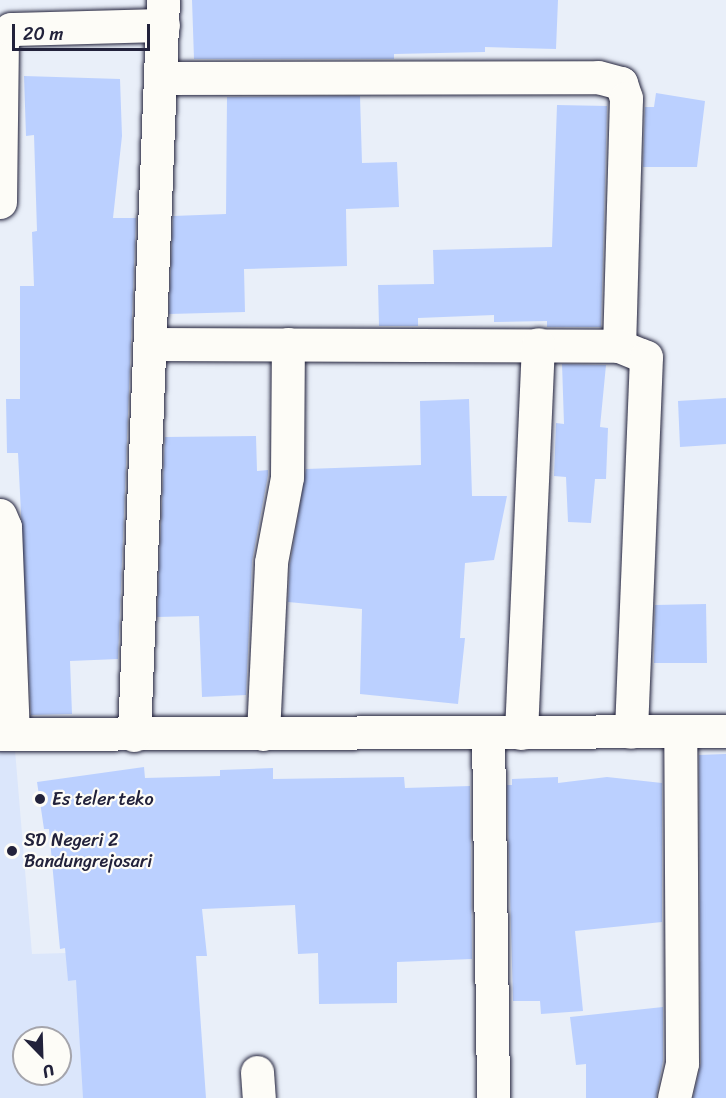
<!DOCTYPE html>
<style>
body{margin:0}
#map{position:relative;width:726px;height:1098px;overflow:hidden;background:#e9eff9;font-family:Sriracha,sans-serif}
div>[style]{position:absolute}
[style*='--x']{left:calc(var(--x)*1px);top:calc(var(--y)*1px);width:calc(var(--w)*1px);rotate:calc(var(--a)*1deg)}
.built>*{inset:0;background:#dbe6fb}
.building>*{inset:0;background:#bbd0ff}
.roads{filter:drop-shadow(0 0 2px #22223b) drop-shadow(0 0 2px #22223b)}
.street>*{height:33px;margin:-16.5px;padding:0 16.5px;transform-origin:16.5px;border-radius:16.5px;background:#fdfcf7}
.dots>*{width:16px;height:16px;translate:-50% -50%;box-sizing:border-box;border:3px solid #fdfcf7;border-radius:50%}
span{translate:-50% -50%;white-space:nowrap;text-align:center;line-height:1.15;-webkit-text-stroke:4.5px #fdfcf7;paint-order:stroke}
.poi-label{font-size:18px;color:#22223b}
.left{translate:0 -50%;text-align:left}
.north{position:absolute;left:12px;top:1026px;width:60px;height:60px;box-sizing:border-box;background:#fdfcf7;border:2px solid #a5a5ac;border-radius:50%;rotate:157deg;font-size:16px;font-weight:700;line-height:24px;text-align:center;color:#22223b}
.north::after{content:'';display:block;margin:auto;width:21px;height:27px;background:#22223b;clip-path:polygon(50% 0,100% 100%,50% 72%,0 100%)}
.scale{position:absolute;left:12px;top:24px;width:138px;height:27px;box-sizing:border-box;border:3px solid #22223b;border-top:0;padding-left:8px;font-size:18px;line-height:21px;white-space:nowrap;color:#22223b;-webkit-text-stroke:4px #fdfcf7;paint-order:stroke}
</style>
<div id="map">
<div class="built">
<div style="clip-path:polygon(evenodd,0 750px,15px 750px,32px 954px,100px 952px,137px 1098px,0 1098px,0 750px,24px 1038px,60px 1038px,60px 1074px,24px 1074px,24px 1038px)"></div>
</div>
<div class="building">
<div style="clip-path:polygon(192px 0,558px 0,556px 49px,485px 47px,485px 52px,394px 54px,394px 59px,194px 59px)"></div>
<div style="clip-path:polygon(24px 76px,120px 79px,122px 136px,113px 218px,136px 218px,118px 659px,70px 661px,72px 714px,31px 715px,18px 453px,7px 453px,6px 399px,20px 399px,20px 286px,34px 286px,32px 232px,37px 231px,34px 135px,26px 136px)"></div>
<div style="clip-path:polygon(656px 93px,705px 101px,697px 167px,643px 167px,645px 107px,654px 107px)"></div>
<div style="clip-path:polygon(360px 96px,362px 163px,397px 162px,399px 207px,346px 209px,347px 266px,244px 269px,245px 312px,169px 314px,173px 216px,226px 214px,227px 97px)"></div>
<div style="clip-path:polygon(557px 105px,607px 106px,601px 327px,547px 327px,547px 321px,494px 322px,494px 315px,418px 318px,418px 326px,379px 326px,378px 285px,434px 284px,433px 250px,552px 247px)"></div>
<div style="clip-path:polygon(562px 364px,606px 365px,600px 427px,608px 428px,606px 479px,595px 479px,591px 523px,568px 522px,566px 477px,554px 476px,556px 423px,564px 424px)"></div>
<div style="clip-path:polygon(726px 398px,726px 444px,680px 447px,678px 401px)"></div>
<div style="clip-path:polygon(469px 399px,472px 496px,507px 496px,494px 560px,465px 563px,460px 638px,465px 638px,458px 704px,360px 694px,362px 609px,288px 602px,290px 564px,306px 469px,421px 465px,420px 401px)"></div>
<div style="clip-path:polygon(256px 436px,257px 471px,268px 470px,268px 475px,252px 561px,246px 695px,202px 697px,199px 616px,157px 617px,165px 437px)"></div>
<div style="clip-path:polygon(706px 604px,707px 663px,654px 663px,655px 605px)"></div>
<div style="clip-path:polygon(726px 754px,726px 1098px,693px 1098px,701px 1063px,699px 755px)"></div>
<div style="clip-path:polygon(144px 767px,145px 778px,220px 776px,220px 770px,273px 768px,273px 779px,404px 777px,405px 788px,470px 786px,472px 959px,397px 962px,397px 1003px,319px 1004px,318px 953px,298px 954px,295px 905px,202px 909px,207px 956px,196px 956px,206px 1098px,83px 1098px,76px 980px,68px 981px,65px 948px,60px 949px,49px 829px,44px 829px,37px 782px)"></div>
<div style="clip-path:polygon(558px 777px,558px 783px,607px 777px,662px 783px,662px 922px,575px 931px,583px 1011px,541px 1014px,540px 1001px,513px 1001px,507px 785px,512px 785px,512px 779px)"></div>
<div style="clip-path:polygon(663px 1007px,663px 1061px,656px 1098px,586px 1098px,586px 1064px,576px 1065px,570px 1017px)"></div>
</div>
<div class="roads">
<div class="street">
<div style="--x:161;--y:78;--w:437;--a:-0.1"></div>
<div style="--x:598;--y:77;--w:24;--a:15"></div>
<div style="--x:621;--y:83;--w:16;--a:72"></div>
<div style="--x:626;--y:98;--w:248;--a:91.6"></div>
<div style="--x:0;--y:202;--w:162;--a:-89.3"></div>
<div style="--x:2;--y:40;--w:14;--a:-51"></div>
<div style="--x:11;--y:29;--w:152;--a:-1.5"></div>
<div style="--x:151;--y:344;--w:468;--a:0.2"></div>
<div style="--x:619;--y:346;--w:29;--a:22"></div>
<div style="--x:646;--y:357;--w:375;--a:92.3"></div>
<div style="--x:0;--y:515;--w:13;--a:67"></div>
<div style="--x:5;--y:527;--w:207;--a:87.8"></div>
<div style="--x:488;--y:732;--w:366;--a:89.2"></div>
<div style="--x:521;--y:733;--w:389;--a:-87.5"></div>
<div style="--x:0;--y:734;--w:726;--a:-0.24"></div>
<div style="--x:263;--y:734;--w:172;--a:-87.3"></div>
<div style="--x:271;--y:562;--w:86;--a:-79.3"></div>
<div style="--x:287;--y:477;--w:133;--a:-89.6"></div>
<div style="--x:134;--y:735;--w:736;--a:-87.74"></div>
<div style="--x:257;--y:1072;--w:26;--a:86"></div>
<div style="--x:674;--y:1098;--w:36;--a:-77"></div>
<div style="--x:682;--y:1063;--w:332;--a:-90.3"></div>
</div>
</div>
<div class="dots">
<div style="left:40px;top:799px;background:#22223b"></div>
<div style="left:12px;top:851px;background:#22223b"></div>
</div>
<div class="poi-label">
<span class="left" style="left:52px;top:799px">Es teler teko</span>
<span class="left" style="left:24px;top:851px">SD Negeri 2<br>Bandungrejosari</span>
</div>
<div class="north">U</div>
<div class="scale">20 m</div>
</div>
